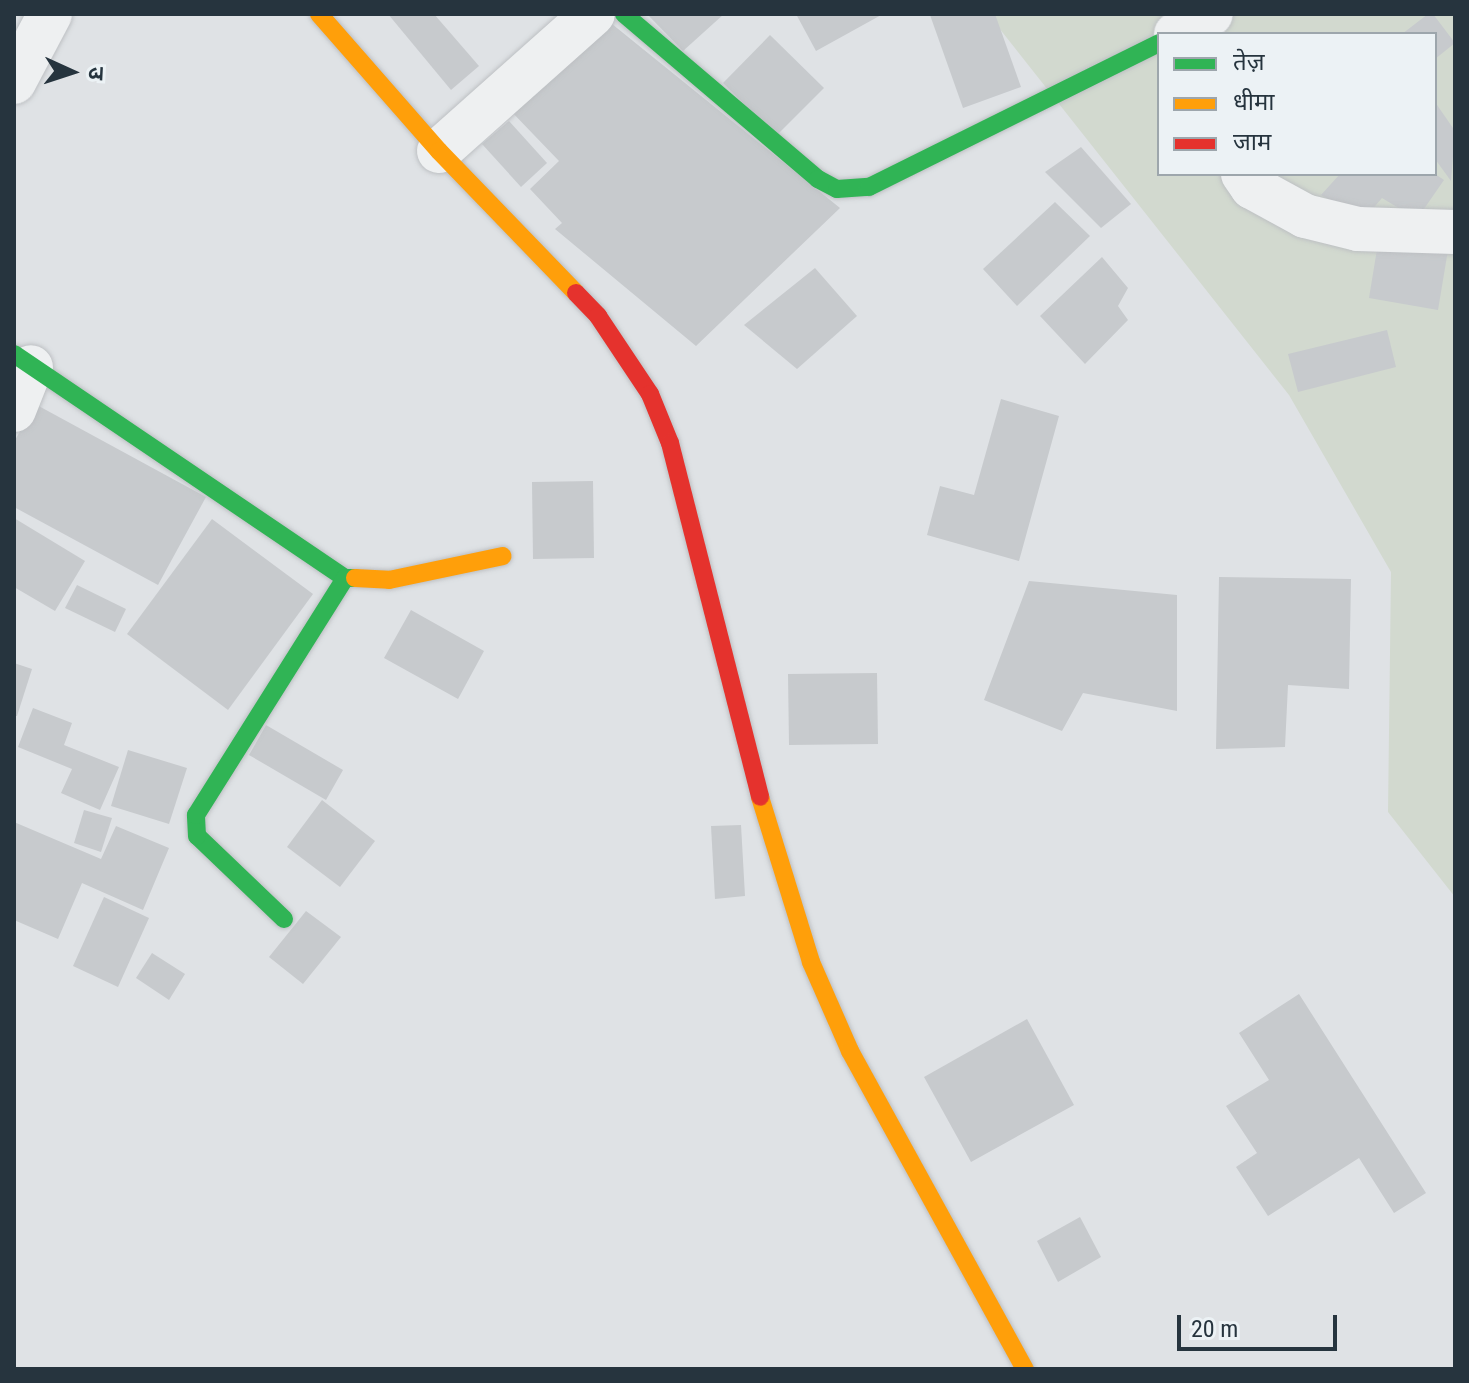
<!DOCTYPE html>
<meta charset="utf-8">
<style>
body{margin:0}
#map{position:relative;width:1469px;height:1383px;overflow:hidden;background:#dfe2e5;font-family:"Roboto Condensed","Noto Sans Devanagari",sans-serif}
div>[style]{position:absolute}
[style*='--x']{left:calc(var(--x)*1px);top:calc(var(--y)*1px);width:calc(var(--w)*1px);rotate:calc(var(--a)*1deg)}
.green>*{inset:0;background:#d2d9cf}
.building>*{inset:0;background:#c7cacd}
.roads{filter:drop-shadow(0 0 2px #bdc0c3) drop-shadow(0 0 2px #bdc0c3)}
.street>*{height:44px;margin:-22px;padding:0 22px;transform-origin:22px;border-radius:22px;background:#eef0f1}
.fast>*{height:18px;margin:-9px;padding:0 9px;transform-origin:9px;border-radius:9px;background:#30b455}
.slow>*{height:18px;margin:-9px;padding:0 9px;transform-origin:9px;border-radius:9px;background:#ff9f0a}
.jam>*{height:18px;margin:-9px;padding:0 9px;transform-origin:9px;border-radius:9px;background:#e5322d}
span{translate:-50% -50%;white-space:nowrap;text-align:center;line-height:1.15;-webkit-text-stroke:7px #ecf2f5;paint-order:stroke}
.frame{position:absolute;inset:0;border:16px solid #26343e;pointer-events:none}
.legend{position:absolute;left:1157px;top:32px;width:280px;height:144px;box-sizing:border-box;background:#ecf2f5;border:2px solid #9da6ac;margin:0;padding:10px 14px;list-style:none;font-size:24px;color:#26343e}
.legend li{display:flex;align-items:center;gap:16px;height:40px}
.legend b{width:40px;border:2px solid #9da6ac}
.north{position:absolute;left:32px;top:32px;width:80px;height:80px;-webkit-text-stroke:6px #ecf2f5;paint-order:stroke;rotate:93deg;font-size:22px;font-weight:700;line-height:32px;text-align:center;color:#26343e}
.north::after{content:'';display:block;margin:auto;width:28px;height:36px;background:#26343e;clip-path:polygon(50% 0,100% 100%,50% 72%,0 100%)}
.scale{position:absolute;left:1177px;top:1315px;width:160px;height:36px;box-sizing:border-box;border:4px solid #26343e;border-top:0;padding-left:10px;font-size:24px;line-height:28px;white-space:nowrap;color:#26343e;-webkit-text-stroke:6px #ecf2f5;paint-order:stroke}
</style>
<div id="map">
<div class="green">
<div style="clip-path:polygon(evenodd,988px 14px,1455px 14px,1455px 897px,1388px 812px,1391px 572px,1289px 395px,988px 14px,1159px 34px,1435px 34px,1435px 174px,1159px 174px,1159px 34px)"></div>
</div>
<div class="building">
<div style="clip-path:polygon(388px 14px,434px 14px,479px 66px,451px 90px)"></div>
<div style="clip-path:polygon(647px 14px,724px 14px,683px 51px)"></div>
<div style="clip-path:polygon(796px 14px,883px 14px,816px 51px)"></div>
<div style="clip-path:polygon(995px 14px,1021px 87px,963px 108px,930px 15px)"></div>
<div style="clip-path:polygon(1428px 14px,1433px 14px,1455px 43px,1435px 59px,1435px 34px,1402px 34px)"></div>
<div style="clip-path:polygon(612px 24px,840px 208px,696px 346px,555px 229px,562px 223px,530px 189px,559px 161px,508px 108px)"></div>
<div style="clip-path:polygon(770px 35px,824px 88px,776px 136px,723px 83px)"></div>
<div style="clip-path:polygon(1435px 102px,1455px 131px,1451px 181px,1435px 159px)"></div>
<div style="clip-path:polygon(509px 121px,547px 163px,521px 187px,482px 144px)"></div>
<div style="clip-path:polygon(1081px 147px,1131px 204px,1101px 228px,1045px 172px)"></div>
<div style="clip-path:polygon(1340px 174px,1435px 174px,1444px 180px,1417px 219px,1382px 198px,1364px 219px,1321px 195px)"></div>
<div style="clip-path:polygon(1055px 202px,1090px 236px,1017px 306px,983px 269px)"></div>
<div style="clip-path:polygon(1379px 237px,1448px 250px,1438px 310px,1369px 298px)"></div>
<div style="clip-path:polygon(1102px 257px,1128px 288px,1118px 306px,1128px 320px,1085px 364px,1040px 316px)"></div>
<div style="clip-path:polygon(815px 268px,857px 316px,797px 369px,744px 325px)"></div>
<div style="clip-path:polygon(1387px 330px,1396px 367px,1298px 392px,1288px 354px)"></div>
<div style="clip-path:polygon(1001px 399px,1059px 416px,1019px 561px,927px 535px,940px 486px,974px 495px)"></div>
<div style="clip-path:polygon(35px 404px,206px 497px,158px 585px,14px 507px,14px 442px)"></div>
<div style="clip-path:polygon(593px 481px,594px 558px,533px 559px,532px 482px)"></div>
<div style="clip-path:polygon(14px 518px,85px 561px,55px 611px,14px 587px)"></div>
<div style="clip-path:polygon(212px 519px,313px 594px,228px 710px,127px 634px)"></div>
<div style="clip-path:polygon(1219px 577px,1351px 579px,1349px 689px,1288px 685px,1285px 747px,1216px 749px)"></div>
<div style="clip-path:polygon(1029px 581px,1177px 595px,1177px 711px,1083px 693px,1062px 731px,984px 700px)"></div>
<div style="clip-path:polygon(77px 585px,126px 609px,115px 632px,65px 608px)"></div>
<div style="clip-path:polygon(411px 610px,484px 651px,458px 699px,384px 658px)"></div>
<div style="clip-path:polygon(14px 663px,32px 669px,17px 716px,14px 716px)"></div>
<div style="clip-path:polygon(877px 673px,878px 744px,789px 745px,788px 674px)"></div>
<div style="clip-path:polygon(33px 708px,72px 723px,64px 745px,119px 767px,100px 810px,61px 793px,72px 769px,18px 747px)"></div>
<div style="clip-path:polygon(266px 725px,343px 770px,326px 800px,249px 755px)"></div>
<div style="clip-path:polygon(128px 750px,187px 768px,169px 824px,111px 806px)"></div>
<div style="clip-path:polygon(322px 800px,375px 841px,340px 887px,287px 847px)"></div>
<div style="clip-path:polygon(84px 810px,112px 818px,101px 852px,74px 843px)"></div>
<div style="clip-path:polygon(14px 822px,101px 859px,116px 826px,169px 848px,143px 910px,82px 883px,58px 939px,14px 920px)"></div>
<div style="clip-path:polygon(741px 825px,745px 896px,715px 899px,711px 826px)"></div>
<div style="clip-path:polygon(104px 897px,149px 918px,118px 987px,73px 966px)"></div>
<div style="clip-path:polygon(306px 911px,341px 937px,303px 984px,269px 957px)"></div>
<div style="clip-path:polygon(152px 953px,185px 974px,169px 1000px,136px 978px)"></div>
<div style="clip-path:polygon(1299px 994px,1426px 1193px,1394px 1213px,1359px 1158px,1268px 1216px,1236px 1167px,1257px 1153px,1226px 1106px,1269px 1080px,1239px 1033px)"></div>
<div style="clip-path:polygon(1027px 1019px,1074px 1105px,971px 1162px,924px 1077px)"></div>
<div style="clip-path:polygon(1080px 1217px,1101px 1257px,1058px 1282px,1037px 1241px)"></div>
</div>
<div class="roads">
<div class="street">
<div style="--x:1176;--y:34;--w:40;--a:-29.7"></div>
<div style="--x:14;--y:82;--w:77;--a:-62.1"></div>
<div style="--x:439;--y:151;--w:206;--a:-41.7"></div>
<div style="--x:1243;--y:174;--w:16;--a:55"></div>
<div style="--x:1252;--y:187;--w:60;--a:28.7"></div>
<div style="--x:1305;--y:216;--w:55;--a:13.8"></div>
<div style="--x:1358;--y:229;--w:97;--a:1.8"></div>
<div style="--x:14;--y:410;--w:46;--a:-68.4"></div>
</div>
<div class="fast">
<div style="--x:624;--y:14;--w:255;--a:40.4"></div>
<div style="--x:818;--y:179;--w:21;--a:28"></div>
<div style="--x:837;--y:189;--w:32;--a:-4"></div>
<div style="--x:869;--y:187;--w:324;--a:-26.4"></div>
<div style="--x:14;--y:354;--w:400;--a:34.1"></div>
<div style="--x:345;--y:578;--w:10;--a:0"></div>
<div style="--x:284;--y:919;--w:120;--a:-136.3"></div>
<div style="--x:197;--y:836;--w:21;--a:-93"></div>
<div style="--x:196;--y:815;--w:280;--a:-57.8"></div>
</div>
<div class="slow">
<div style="--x:319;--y:14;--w:182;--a:48.8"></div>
<div style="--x:439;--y:151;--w:197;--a:46"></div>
<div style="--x:355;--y:578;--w:34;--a:3"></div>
<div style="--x:389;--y:580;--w:116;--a:-11.9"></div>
<div style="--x:760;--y:797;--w:173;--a:72.8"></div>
<div style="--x:811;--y:962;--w:97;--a:66.3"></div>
<div style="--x:850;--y:1051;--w:363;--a:61.2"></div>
</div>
<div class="jam">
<div style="--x:576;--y:293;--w:32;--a:46"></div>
<div style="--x:598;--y:316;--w:94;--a:56.3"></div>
<div style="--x:650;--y:394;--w:53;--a:67.8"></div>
<div style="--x:670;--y:443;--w:365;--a:75.7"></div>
</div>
</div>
<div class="frame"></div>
<ul class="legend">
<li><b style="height:10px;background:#30b455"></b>तेज़</li>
<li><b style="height:10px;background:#ff9f0a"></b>धीमा</li>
<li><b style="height:10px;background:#e5322d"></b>जाम</li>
</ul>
<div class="north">उ</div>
<div class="scale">20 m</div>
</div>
